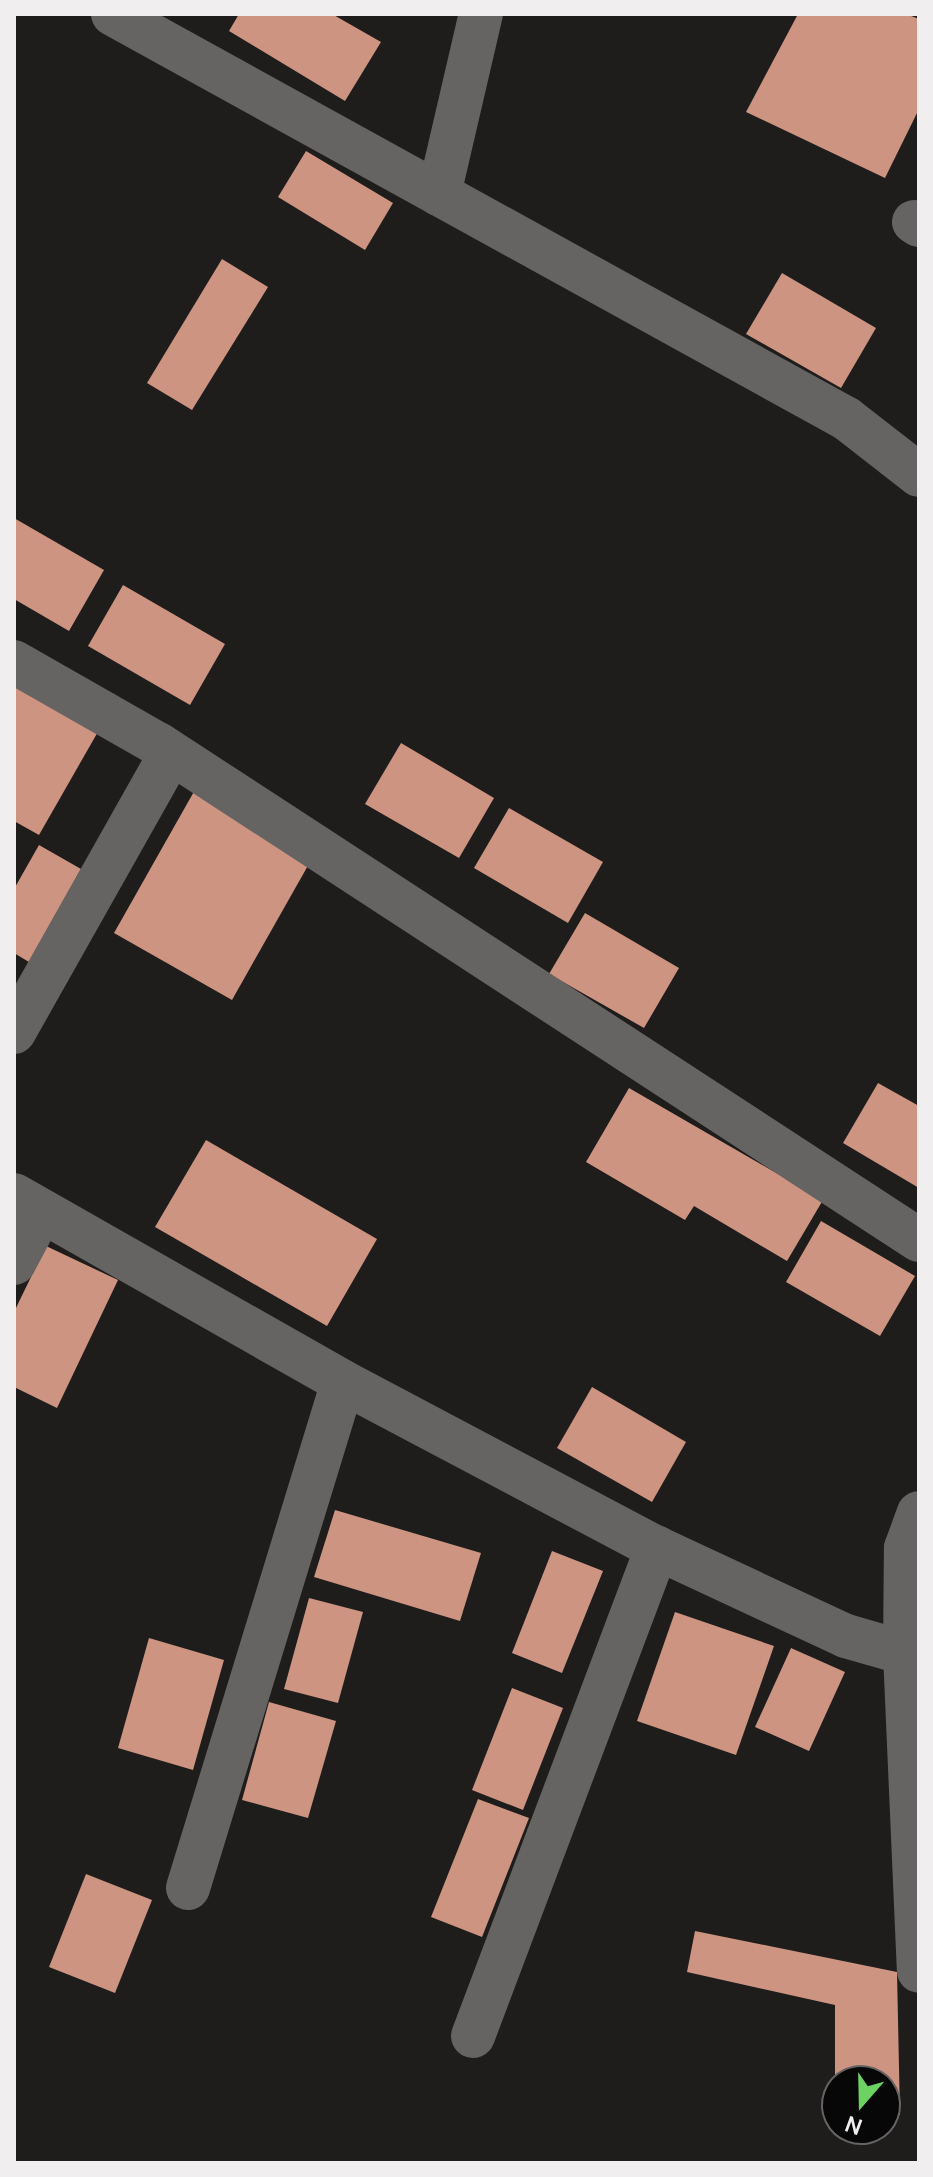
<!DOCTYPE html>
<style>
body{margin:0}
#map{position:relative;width:933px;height:2177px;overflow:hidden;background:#1f1c1c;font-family:Manrope,sans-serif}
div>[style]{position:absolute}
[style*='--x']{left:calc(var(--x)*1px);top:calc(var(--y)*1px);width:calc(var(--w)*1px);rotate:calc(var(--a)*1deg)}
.building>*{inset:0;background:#cd9482}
.street>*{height:44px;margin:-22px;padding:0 22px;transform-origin:22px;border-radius:22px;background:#666363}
span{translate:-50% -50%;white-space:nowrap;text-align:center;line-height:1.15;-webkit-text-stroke:8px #080707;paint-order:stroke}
.frame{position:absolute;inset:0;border:16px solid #f0eeee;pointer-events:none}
.north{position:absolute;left:821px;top:2065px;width:80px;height:80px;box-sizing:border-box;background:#080707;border:2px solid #656363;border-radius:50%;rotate:200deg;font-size:22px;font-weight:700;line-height:32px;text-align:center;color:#f0eeee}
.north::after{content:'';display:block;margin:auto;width:28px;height:36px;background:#6cd362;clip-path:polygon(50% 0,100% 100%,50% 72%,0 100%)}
</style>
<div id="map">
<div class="building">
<div style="clip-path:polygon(239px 14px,332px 14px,381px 42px,345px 101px,229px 31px)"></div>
<div style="clip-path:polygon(798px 14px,906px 14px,919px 19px,919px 109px,885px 178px,746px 112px)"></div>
<div style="clip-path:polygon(306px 151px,393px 203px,365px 250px,278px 197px)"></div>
<div style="clip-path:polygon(222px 259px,268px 287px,192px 410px,147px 383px)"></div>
<div style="clip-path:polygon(782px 273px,876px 328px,841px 388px,746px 334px)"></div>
<div style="clip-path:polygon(14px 518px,104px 570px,69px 631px,14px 599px)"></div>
<div style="clip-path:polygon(123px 585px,225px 644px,190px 705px,88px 646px)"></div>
<div style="clip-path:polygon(14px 686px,99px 730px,39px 835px,14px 821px)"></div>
<div style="clip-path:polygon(401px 743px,494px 798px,459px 858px,365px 804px)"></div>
<div style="clip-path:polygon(196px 788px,314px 855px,232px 1000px,114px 933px)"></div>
<div style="clip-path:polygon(509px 808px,603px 862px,568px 923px,474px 868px)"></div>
<div style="clip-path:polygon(39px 845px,81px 869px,29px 962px,14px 953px,14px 889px)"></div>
<div style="clip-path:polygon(585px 913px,679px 968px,644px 1028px,549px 974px)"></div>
<div style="clip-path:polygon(878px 1083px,919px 1106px,919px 1188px,843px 1143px)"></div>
<div style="clip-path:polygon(629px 1088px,823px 1200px,787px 1261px,694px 1206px,685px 1220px,586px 1162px)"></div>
<div style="clip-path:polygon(206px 1140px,377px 1239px,327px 1326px,155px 1227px)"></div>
<div style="clip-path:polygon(821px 1221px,915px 1276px,880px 1336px,786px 1282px)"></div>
<div style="clip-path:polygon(46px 1246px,118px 1280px,57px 1408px,14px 1387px,14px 1312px)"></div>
<div style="clip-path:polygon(592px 1387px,686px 1442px,652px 1502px,557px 1448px)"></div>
<div style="clip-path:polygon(335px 1510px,481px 1553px,460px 1621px,314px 1577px)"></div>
<div style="clip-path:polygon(552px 1551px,603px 1571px,562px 1673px,512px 1653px)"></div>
<div style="clip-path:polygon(309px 1598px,363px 1612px,338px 1703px,284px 1689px)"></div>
<div style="clip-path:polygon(675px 1612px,774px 1646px,736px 1755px,637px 1721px)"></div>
<div style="clip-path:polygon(149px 1638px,224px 1660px,193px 1770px,118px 1748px)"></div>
<div style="clip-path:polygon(791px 1648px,845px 1672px,809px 1751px,755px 1727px)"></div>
<div style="clip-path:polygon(512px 1688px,563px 1708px,523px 1810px,472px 1790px)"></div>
<div style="clip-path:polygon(269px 1702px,336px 1721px,308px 1818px,242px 1800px)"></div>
<div style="clip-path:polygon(478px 1799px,529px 1818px,482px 1937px,431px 1917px)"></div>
<div style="clip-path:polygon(86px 1874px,152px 1900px,115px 1993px,49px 1967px)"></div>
<div style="clip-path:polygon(695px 1931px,897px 1972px,900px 2115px,885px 2115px,885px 2081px,835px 2081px,835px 2005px,687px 1972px)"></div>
</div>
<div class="street">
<div style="--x:113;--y:14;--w:838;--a:28.89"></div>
<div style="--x:847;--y:419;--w:91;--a:37.9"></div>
<div style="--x:439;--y:194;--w:185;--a:-76.9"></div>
<div style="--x:914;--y:222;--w:6;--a:31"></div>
<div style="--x:14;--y:662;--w:166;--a:29.7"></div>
<div style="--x:158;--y:744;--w:908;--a:33.1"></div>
<div style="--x:14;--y:1032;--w:320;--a:-60.6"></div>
<div style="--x:14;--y:1195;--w:378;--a:29.6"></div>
<div style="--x:343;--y:1382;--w:355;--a:27.9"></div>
<div style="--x:657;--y:1548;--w:208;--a:25"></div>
<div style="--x:846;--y:1636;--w:61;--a:16.1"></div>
<div style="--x:905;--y:1653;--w:105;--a:-89.5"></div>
<div style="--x:906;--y:1548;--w:37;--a:-70"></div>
<div style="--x:14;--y:1263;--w:58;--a:-62.1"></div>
<div style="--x:905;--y:1653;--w:318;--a:87.5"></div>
<div style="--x:188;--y:1888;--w:529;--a:-72.97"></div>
<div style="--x:473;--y:2036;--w:522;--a:-69.34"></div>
</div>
<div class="frame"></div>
<div class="north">N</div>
</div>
